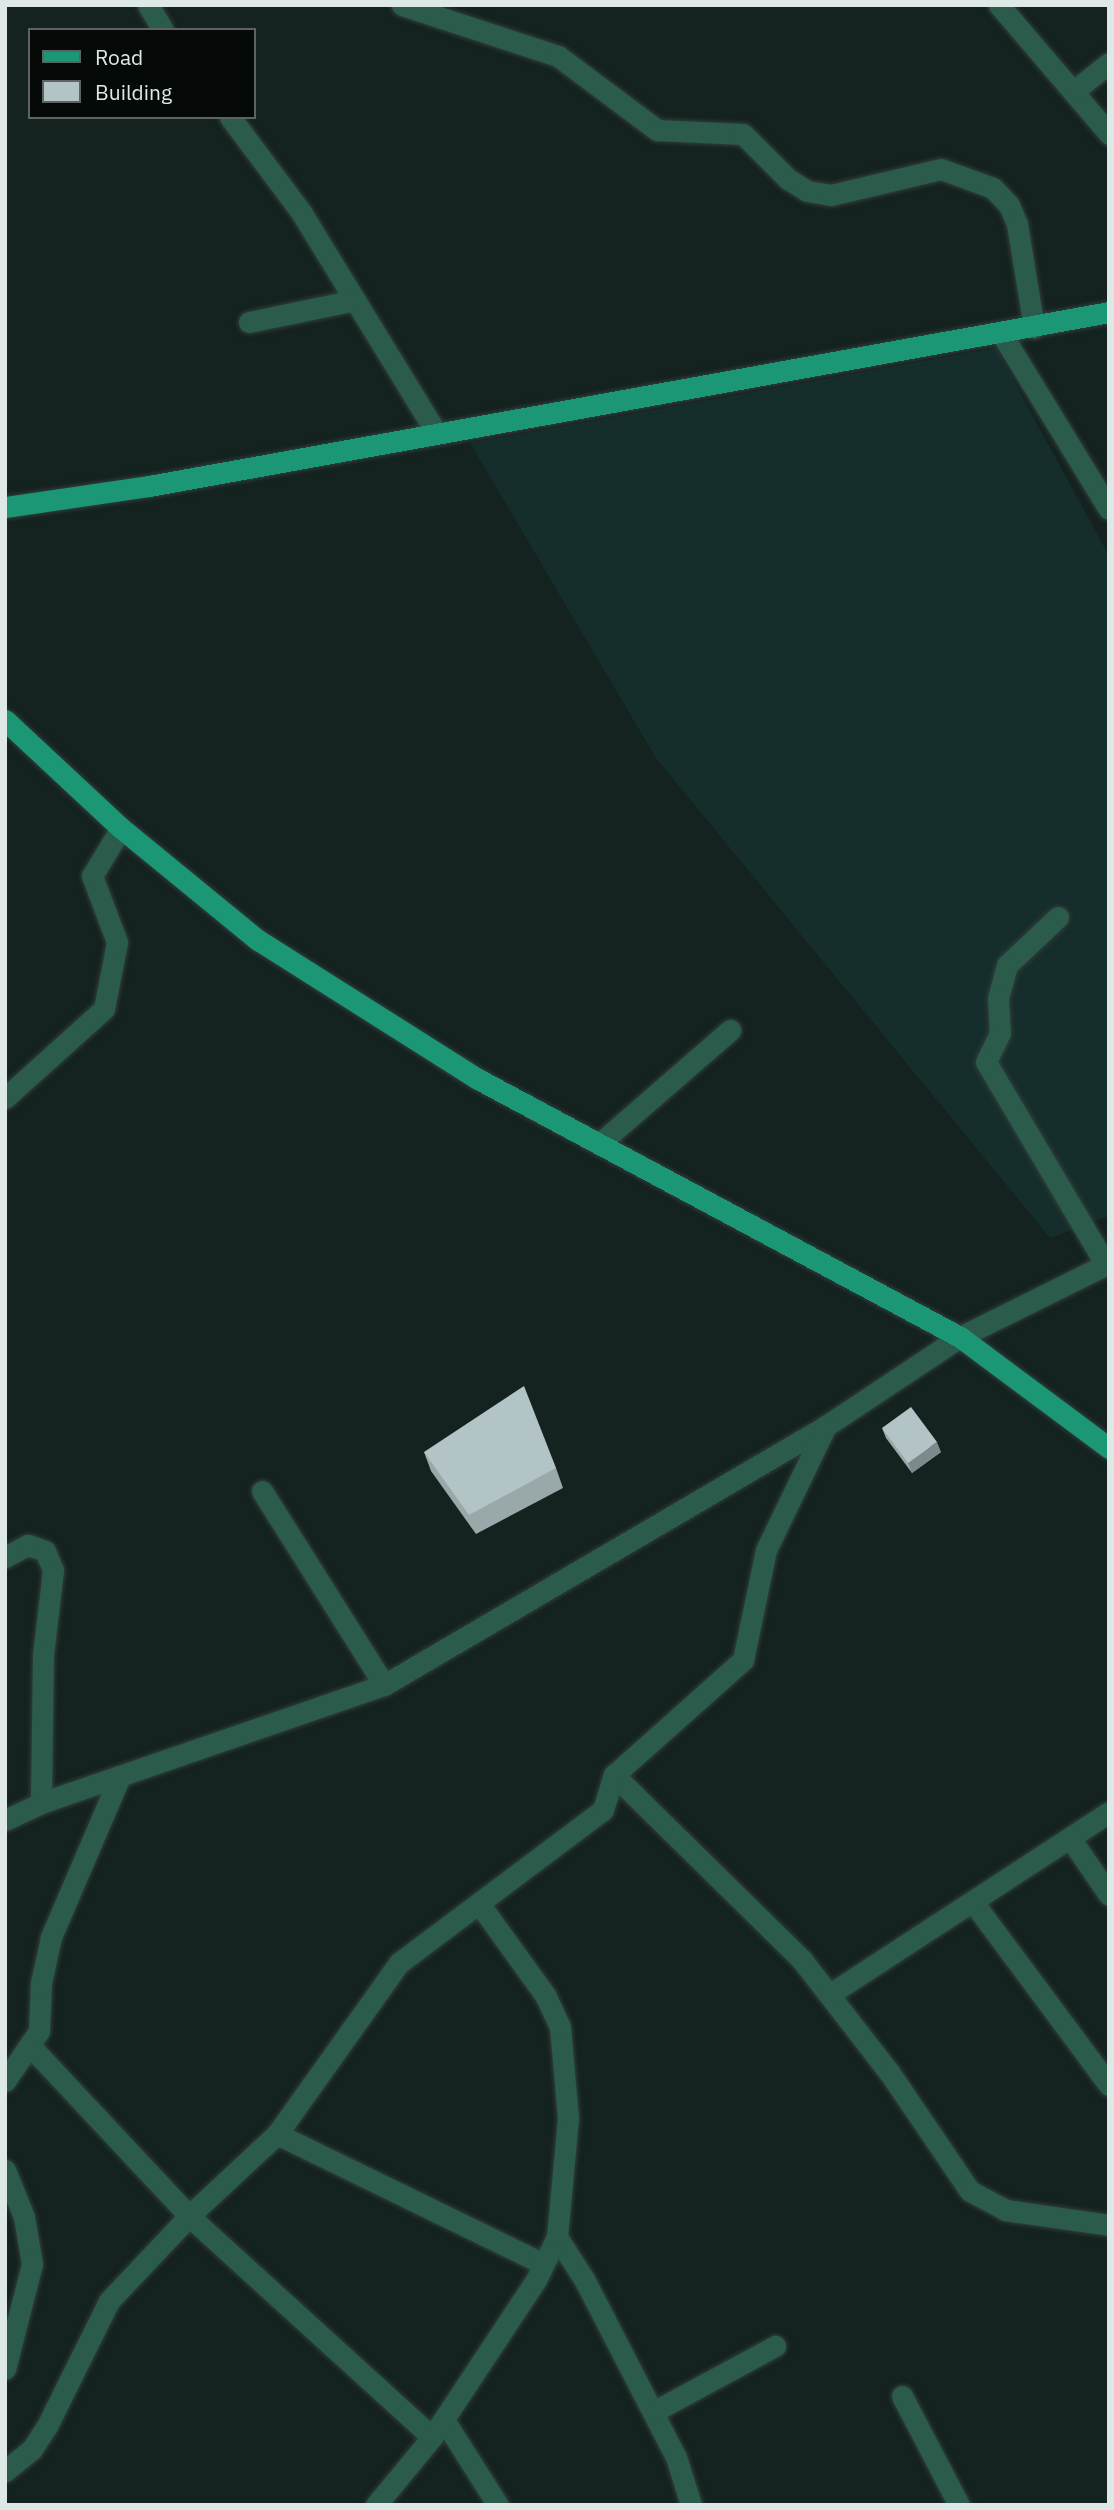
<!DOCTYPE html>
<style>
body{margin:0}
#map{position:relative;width:1114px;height:2510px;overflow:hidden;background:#142220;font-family:"IBM Plex Sans",sans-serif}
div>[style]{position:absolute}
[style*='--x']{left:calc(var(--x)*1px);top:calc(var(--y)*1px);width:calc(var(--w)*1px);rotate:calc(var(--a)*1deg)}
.built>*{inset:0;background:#162e2b}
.roads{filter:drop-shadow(0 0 2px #303e3c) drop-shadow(0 0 2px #303e3c)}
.minor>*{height:21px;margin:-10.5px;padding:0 10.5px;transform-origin:10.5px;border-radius:10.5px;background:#2a5b4b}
.major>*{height:21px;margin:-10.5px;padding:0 10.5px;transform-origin:10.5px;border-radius:10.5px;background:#1b9775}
.wall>*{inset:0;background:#99a9aa}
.shaded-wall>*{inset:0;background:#7d898b}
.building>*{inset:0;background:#b2c4c6}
span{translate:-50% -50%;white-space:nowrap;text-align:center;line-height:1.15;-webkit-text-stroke:7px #050a09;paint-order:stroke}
.frame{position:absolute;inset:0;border:7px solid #dee8e6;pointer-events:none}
.legend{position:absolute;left:28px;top:28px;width:228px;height:91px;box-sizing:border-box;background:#050a09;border:2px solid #5c6361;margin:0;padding:9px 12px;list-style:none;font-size:21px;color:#dee8e6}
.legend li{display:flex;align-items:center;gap:14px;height:35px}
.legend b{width:35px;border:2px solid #5c6361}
</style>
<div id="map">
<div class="built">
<div style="clip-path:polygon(996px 348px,1109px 556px,1109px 1216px,1050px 1238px,656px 758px,470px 443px)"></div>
</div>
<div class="roads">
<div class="minor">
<div style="--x:148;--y:5;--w:29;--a:59"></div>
<div style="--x:402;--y:5;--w:164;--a:18.1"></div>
<div style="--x:558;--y:56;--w:124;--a:36.8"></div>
<div style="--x:657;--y:130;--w:86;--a:2.7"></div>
<div style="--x:743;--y:134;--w:64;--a:45"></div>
<div style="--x:788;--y:179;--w:22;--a:32"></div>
<div style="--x:807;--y:191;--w:24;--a:9"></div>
<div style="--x:831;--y:195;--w:113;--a:-13.3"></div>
<div style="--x:941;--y:169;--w:55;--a:20.1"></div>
<div style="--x:993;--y:188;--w:23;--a:47"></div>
<div style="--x:1009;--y:205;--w:21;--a:67"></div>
<div style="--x:1017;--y:224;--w:105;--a:80.7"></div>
<div style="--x:999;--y:5;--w:170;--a:49.5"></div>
<div style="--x:1075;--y:90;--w:43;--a:-38.5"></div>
<div style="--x:230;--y:117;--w:119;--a:53.2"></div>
<div style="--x:301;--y:212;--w:260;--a:58.5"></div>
<div style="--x:249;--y:322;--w:108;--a:-11.7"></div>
<div style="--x:1001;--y:333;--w:206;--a:58.5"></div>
<div style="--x:1058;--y:917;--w:70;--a:136.7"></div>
<div style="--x:1007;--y:965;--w:34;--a:105"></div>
<div style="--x:998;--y:998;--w:35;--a:87"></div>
<div style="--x:1000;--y:1033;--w:32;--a:116"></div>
<div style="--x:986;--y:1062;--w:236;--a:59.4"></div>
<div style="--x:5;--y:1098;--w:133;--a:-42"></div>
<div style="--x:104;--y:1009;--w:68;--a:-79"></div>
<div style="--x:117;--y:942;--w:71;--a:-110.7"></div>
<div style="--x:92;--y:876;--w:56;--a:-58.9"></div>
<div style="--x:599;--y:1144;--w:174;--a:-41"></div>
<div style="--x:262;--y:1491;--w:229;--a:57.8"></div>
<div style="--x:5;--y:1557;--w:26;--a:-28"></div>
<div style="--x:28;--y:1545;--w:18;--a:19"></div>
<div style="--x:45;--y:1551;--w:21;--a:67"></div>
<div style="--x:53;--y:1570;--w:86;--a:96.7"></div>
<div style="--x:43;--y:1655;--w:148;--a:90.8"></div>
<div style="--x:614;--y:1775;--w:264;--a:44.5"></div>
<div style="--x:802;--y:1960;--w:142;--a:52.2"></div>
<div style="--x:889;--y:2072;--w:144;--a:55.8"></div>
<div style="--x:970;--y:2191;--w:40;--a:28"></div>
<div style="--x:1005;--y:2210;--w:105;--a:8.2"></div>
<div style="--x:5;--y:1820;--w:40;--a:-25"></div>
<div style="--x:41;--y:1803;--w:363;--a:-19"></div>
<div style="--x:384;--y:1685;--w:512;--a:-30.37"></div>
<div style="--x:826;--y:1426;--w:161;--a:-33.6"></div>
<div style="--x:960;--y:1337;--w:166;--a:-26.4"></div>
<div style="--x:1070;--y:1838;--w:69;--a:55.6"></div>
<div style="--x:973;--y:1902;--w:228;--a:53.4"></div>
<div style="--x:830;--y:1994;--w:333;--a:-33.1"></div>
<div style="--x:32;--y:2048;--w:230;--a:46.9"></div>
<div style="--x:189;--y:2216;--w:328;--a:42.3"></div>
<div style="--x:5;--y:2081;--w:60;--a:-55.8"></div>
<div style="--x:39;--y:2031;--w:48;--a:-87.6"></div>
<div style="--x:41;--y:1983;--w:47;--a:-77.7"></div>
<div style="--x:51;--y:1937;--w:175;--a:-66.8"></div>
<div style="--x:277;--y:2134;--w:296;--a:26"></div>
<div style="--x:5;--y:2170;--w:51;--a:68"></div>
<div style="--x:24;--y:2217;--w:48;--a:80.3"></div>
<div style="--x:32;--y:2264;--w:108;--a:104.4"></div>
<div style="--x:557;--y:2237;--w:50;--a:57.3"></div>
<div style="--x:584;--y:2279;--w:200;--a:62.7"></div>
<div style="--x:676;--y:2457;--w:50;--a:72.6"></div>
<div style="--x:902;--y:2396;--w:123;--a:62.4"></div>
<div style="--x:653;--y:2412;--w:139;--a:-28.4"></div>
<div style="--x:444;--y:2420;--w:101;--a:57.6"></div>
<div style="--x:5;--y:2471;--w:35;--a:-39"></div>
<div style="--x:32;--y:2449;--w:27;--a:-57"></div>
<div style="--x:47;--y:2426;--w:140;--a:-63.6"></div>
<div style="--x:109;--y:2301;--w:117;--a:-46.7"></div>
<div style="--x:189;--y:2216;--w:120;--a:-43"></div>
<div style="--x:277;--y:2134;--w:210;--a:-54.5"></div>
<div style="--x:399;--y:1963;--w:255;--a:-36.9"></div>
<div style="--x:603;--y:1810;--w:37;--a:-73"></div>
<div style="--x:614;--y:1775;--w:173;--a:-41.7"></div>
<div style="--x:743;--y:1660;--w:112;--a:-78.2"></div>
<div style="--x:766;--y:1550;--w:138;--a:-64.2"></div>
<div style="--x:376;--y:2505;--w:88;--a:-50.5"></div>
<div style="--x:432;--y:2437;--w:188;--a:-56.5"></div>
<div style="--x:536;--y:2280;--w:48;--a:-64"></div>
<div style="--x:557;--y:2237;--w:120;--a:-84.7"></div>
<div style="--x:568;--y:2118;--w:91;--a:-95"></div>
<div style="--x:560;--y:2027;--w:35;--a:-115"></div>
<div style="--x:545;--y:1995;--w:111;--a:-125.8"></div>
</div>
<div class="major">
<div style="--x:5;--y:507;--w:146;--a:-8.3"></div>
<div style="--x:149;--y:486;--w:976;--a:-10.27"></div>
<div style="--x:5;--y:720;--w:158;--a:43"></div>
<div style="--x:121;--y:828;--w:177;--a:39.3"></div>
<div style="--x:258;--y:940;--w:260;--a:32.3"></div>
<div style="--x:478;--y:1079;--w:547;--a:28.16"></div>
<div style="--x:960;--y:1337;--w:186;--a:36.7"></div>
</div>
</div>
<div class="wall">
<div style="clip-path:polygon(882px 1428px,941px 1452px,912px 1473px,886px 1438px)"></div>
<div style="clip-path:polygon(424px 1452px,556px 1468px,563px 1488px,476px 1534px,431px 1471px)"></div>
</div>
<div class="shaded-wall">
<div style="clip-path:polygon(937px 1442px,941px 1452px,912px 1473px,908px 1463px)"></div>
</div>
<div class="building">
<div style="clip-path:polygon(524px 1386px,556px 1468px,469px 1515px,424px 1452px)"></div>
<div style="clip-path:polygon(911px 1407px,937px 1442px,908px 1463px,882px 1428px)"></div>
</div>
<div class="frame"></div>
<ul class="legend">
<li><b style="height:9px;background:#1b9775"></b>Road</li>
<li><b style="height:19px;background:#b2c4c6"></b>Building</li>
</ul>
</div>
